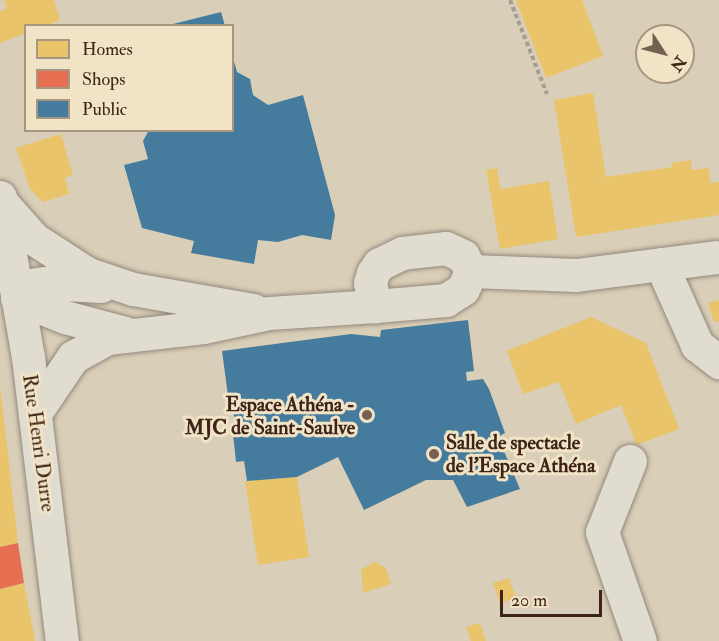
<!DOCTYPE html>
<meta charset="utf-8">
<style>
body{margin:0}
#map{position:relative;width:719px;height:641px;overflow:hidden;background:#d9ceb7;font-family:"IM FELL Double Pica",serif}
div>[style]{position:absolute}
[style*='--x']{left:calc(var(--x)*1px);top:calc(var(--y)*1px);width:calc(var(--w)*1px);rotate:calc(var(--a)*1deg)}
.homes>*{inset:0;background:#e9c46a}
.shops>*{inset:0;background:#e76f51}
.public>*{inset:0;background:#457b9d}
.path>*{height:4px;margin-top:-2px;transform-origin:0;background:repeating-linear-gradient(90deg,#a59e93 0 4.5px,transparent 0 7.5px)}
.roads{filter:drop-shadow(0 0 2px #93897c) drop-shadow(0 0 2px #93897c)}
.minor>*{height:33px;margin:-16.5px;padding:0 16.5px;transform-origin:16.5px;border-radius:16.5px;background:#e1dcd0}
.dots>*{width:16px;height:16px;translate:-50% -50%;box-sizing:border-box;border:3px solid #f0e3c6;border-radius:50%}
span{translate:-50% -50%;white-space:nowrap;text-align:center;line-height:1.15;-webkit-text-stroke:6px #f0e3c6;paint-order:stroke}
.poi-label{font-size:20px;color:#3f2318;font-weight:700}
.right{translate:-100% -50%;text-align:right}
.left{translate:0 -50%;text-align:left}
.street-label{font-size:20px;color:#3f2318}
.legend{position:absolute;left:24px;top:24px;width:210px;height:108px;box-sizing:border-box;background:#f0e3c6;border:2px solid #a99680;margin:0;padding:8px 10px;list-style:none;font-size:18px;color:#3f2318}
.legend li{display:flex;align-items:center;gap:12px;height:30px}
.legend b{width:30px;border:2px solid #a99680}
.north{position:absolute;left:635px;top:24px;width:60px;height:60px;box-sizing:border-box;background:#f0e3c6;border:2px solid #a99680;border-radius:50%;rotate:126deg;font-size:16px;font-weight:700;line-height:24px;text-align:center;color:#3f2318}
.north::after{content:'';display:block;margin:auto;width:21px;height:27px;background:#755f50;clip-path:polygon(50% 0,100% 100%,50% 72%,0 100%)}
.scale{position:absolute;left:500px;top:590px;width:102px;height:27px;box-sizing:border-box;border:3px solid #3f2318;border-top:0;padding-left:8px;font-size:18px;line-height:21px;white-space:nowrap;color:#3f2318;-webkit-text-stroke:4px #f0e3c6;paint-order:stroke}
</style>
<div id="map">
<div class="homes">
<div style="clip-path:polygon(4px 0,54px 0,60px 20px,46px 26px,26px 26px,26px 33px,0 43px,0 11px,7px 8px)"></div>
<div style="clip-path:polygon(516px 0,582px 0,603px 56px,546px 78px)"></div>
<div style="clip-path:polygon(593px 93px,606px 177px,672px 167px,672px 163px,691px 160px,692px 170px,708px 168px,711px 183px,719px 182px,719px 215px,576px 237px,554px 100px)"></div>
<div style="clip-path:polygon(61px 134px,73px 175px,65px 178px,69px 194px,43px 202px,30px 189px,16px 148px)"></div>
<div style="clip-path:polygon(497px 168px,500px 189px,549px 181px,558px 239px,500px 249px,486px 170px)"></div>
<div style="clip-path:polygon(719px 300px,719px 321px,714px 322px,708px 303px)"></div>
<div style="clip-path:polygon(591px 317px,646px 343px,679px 429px,637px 445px,621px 405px,576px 424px,559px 382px,523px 394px,507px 351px)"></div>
<div style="clip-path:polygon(0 385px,18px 543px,0 547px)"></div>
<div style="clip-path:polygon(297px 477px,309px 557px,258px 565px,245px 481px)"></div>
<div style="clip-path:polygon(374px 562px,386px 568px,391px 584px,363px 593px,361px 570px)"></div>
<div style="clip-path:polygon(509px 578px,516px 598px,500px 603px,493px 583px)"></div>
<div style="clip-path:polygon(24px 583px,35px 641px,0 641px,0 589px)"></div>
<div style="clip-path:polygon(480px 623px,486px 641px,471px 641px,466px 627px)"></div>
</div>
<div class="shops">
<div style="clip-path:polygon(18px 543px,24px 583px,0 589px,0 547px)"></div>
</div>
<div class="public">
<div style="clip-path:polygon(221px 12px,225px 26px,169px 26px,169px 25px)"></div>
<div style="clip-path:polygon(233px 58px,237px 72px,250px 79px,253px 95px,268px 105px,303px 95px,335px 215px,331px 240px,302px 235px,278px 242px,258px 240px,254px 264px,191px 253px,194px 241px,142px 228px,124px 165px,148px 159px,143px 141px,149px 130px,232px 130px)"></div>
<div style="clip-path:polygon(468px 320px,474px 371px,466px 372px,467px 381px,483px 379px,489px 389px,505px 433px,498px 437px,520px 489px,467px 507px,453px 480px,426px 480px,364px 510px,338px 457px,297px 477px,247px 481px,244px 461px,236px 462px,233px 434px,240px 431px,229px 403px,222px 351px,351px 334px,380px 337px,381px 330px)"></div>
</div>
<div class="path">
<div style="--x:510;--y:0;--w:101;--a:68.5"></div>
</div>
<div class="roads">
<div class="minor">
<div style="--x:0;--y:197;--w:162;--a:80.1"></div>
<div style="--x:28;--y:357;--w:286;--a:83.2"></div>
<div style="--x:2;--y:203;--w:48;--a:48.4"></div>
<div style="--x:34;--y:239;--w:64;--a:32.9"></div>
<div style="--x:88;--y:274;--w:47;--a:18.4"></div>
<div style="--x:133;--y:289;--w:122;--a:9.9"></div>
<div style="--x:661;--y:264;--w:89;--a:66"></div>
<div style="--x:697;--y:345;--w:28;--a:38"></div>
<div style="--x:471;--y:271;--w:105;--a:2.2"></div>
<div style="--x:576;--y:275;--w:141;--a:-7.3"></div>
<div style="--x:16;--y:287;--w:30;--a:-8"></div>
<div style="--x:46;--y:283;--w:55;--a:3.1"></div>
<div style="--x:17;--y:298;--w:52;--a:21.6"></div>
<div style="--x:65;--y:317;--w:62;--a:14.9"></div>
<div style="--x:35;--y:413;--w:68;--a:-55.8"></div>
<div style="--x:73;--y:357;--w:39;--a:-29"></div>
<div style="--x:107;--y:338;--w:97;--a:-6.5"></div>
<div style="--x:203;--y:327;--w:67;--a:-12"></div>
<div style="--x:269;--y:313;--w:106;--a:-3.8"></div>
<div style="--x:375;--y:306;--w:71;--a:-4.8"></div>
<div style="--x:446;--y:300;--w:20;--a:-33"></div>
<div style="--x:463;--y:289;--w:20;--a:-66"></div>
<div style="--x:471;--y:271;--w:17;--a:-118"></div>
<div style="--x:463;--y:256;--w:19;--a:-155"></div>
<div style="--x:446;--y:248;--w:44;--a:173.5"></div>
<div style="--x:402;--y:253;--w:25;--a:154"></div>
<div style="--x:379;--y:264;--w:11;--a:124"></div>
<div style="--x:373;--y:273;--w:10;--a:107"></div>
<div style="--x:370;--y:283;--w:24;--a:78"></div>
<div style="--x:630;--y:461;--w:76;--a:111.5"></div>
<div style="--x:602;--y:532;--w:115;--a:70.8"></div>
</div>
</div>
<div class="dots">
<div style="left:367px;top:415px;background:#755f50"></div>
<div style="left:434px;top:454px;background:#755f50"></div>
</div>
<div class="poi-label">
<span class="right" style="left:355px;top:416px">Espace Athéna -<br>MJC de Saint-Saulve</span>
<span class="left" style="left:446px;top:454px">Salle de spectacle<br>de l’Espace Athéna</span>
</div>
<div class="street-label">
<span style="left:39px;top:443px;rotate:82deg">Rue Henri Durre</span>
</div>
<ul class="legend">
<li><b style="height:16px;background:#e9c46a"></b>Homes</li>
<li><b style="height:16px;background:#e76f51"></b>Shops</li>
<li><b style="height:16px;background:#457b9d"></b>Public</li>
</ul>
<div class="north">N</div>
<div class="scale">20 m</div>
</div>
